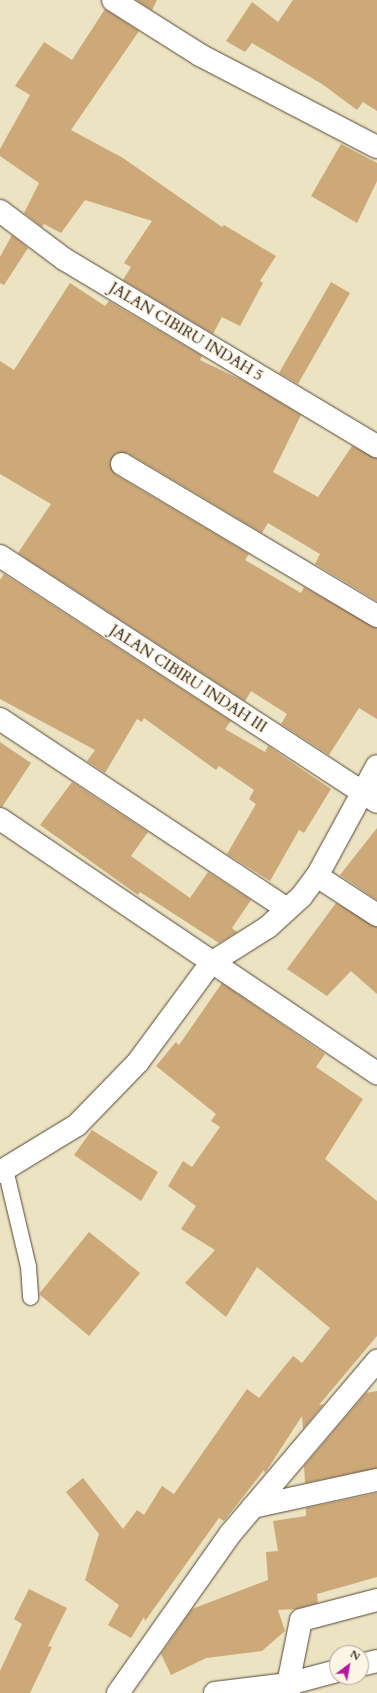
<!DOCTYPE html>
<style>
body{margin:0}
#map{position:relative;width:377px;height:1693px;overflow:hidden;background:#ebe3c1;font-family:Cardo,serif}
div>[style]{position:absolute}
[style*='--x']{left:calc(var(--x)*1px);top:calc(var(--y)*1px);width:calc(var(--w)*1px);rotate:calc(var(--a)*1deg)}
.building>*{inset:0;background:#cda878}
.roads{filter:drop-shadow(0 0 1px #554636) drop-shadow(0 0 1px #554636)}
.service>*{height:15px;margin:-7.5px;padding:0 7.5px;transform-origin:7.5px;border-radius:7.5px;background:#fff}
.minor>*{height:22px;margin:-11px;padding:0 11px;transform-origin:11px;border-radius:11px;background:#fff}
.tertiary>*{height:22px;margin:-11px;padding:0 11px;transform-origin:11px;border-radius:11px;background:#fff}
span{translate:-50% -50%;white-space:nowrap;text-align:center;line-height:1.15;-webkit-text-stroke:3px #fcf5e5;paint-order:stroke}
.street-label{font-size:15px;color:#3b2a1e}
.north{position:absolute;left:329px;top:1645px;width:40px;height:40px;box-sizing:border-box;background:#fcf5e5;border:1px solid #afa495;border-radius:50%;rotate:32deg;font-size:11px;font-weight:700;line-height:16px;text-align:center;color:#3b2a1e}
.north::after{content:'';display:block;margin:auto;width:14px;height:18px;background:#b5179e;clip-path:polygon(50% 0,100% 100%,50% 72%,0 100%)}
</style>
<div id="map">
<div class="building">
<div style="clip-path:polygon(136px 0,157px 0,152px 10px)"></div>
<div style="clip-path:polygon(293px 0,377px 0,377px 111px,363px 102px,357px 110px,322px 84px,252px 43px,245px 52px,226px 41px,252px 2px,278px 22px)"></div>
<div style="clip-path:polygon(105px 9px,139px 31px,71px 130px,123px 158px,222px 227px,224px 225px,276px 256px,260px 281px,263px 283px,240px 326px,222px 317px,213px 334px,123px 280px,131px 267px,124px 263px,152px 221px,85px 200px,61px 233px,44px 224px,42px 227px,24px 213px,39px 183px,0 156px,0 149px,30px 95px,15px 86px,44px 42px,72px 60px)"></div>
<div style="clip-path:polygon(341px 144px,377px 163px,377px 181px,357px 223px,311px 196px)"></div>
<div style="clip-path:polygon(12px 235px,28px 248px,4px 285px,0 283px,0 257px)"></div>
<div style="clip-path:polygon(331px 282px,350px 293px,298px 384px,279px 373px)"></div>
<div style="clip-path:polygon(70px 283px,105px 306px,109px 301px,202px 356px,200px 360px,246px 382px,301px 415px,273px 472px,318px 497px,352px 446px,377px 458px,377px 601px,315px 564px,320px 554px,268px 523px,262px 533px,128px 453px,116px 453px,110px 463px,116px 475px,249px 554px,245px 560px,301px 593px,304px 587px,377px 628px,377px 719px,359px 708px,329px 755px,281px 724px,287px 714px,251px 691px,245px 701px,18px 553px,51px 504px,0 474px,0 361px,14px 370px)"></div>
<div style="clip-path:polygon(4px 574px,231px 721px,225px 729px,265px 752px,268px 746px,331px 789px,304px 833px,299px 830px,270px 881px,227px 854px,256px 804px,249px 799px,254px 790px,219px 766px,216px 770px,144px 718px,142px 722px,137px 719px,105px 773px,87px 761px,95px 750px,0 699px,0 580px)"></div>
<div style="clip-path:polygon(0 742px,31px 763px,2px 807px,0 807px)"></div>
<div style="clip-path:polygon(72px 782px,148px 832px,131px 856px,190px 898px,208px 872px,251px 900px,232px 928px,237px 932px,219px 943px,140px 892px,138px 895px,40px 825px)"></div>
<div style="clip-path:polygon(377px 828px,377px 900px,340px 875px)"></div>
<div style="clip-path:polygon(336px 903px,377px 927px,377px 994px,351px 971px,327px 996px,287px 969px)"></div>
<div style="clip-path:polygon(222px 983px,325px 1054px,316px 1067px,363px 1099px,325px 1159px,377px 1201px,377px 1336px,319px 1405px,324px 1404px,303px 1429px,302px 1416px,265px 1473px,264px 1470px,224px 1521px,219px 1518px,145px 1621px,144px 1617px,131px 1638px,108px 1625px,119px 1605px,85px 1580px,99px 1534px,66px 1492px,83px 1478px,123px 1529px,137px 1510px,144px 1515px,162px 1486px,174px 1494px,247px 1389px,259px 1398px,293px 1356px,302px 1363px,330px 1328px,257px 1267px,226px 1317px,185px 1283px,215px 1250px,181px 1229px,196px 1206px,168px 1186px,183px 1161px,192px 1167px,220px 1127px,211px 1121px,216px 1114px,156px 1066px,176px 1042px,179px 1045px)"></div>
<div style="clip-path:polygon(92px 1130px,158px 1172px,141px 1201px,74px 1155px)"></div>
<div style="clip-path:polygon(89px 1232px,140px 1273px,89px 1336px,39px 1294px)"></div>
<div style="clip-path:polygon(377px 1391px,377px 1468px,305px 1483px,304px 1466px,366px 1393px)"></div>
<div style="clip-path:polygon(377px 1493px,377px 1577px,317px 1594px,318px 1603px,296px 1609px,278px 1610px,285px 1631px,262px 1651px,206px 1658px,171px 1675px,161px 1654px,192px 1609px,268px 1580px,266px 1552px,278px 1551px,273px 1521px,306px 1516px,306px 1508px)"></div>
<div style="clip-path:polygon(29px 1589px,67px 1608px,48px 1646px,52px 1647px,30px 1693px,0 1693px,0 1671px,22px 1624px,14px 1619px)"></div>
</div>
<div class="roads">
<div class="service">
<div style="--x:5;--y:1169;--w:100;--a:76.7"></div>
<div style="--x:28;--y:1266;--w:31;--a:86"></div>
</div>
<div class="minor">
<div style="--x:113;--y:0;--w:103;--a:32.3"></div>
<div style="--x:200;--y:55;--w:199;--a:27.5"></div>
<div style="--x:0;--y:211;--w:80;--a:36.9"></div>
<div style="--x:64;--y:259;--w:365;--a:30.9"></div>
<div style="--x:122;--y:464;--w:297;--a:30.8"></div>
<div style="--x:0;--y:556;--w:450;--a:33.1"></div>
<div style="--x:0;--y:719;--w:344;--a:33.5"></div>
<div style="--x:0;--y:819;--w:455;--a:34"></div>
<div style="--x:317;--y:876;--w:72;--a:33"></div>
<div style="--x:253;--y:1507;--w:127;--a:-12.3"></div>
<div style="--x:361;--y:1665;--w:16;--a:-14"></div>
<div style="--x:118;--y:1693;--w:196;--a:-54.8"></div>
<div style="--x:231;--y:1533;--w:226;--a:-49.7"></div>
<div style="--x:215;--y:1693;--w:74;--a:-7"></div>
<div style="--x:288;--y:1684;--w:65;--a:-78.5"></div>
<div style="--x:301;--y:1620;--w:79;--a:-14.7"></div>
<div style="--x:289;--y:1693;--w:9;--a:-96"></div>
<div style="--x:288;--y:1684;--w:51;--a:-14.9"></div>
</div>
<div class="tertiary">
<div style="--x:0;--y:1172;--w:90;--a:-31.4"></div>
<div style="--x:77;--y:1125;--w:88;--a:-45.9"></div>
<div style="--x:138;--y:1062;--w:123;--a:-53.6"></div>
<div style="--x:211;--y:963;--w:67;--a:-32.3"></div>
<div style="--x:268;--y:927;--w:45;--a:-42.3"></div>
<div style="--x:301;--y:897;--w:26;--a:-53"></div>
<div style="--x:317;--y:876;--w:125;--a:-61.4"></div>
</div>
</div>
<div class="street-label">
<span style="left:186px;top:332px;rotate:31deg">JALAN CIBIRU INDAH 5</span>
<span style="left:188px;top:679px;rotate:33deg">JALAN CIBIRU INDAH III</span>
</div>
<div class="north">N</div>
</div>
